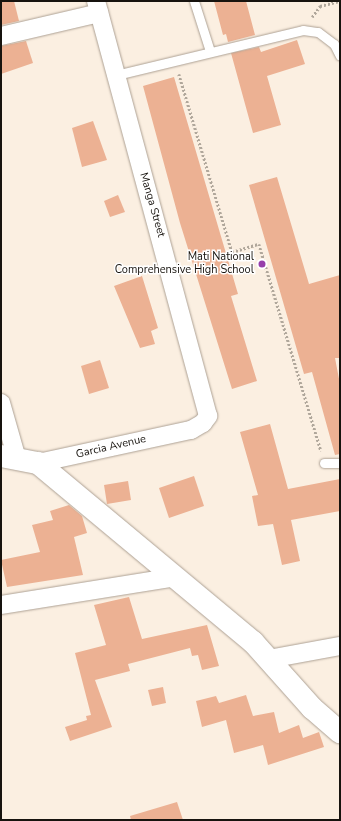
<!DOCTYPE html>
<style>
body{margin:0}
#map{position:relative;width:341px;height:821px;overflow:hidden;background:#fbefe1;font-family:"Nunito Sans",sans-serif}
div>[style]{position:absolute}
[style*='--x']{left:calc(var(--x)*1px);top:calc(var(--y)*1px);width:calc(var(--w)*1px);rotate:calc(var(--a)*1deg)}
.building>*{inset:0;background:#ecb193}
.path>*{height:2.5px;margin-top:-1.25px;transform-origin:0;background:repeating-linear-gradient(90deg,#b0a79b 0 2px,transparent 0 4px)}
.roads{filter:drop-shadow(0 0 1px #ada194) drop-shadow(0 0 1px #ada194)}
.lane>*{height:9px;margin:-4.5px;padding:0 4.5px;transform-origin:4.5px;border-radius:4.5px;background:#fff}
.street>*{height:18px;margin:-9px;padding:0 9px;transform-origin:9px;border-radius:9px;background:#fff}
.secondary>*{height:22px;margin:-11px;padding:0 11px;transform-origin:11px;border-radius:11px;background:#fff}
.dots>*{width:11px;height:11px;translate:-50% -50%;box-sizing:border-box;border:2px solid #fff;border-radius:50%}
span{translate:-50% -50%;white-space:nowrap;text-align:center;line-height:1.15;-webkit-text-stroke:3px #fff;paint-order:stroke}
.street-label{font-size:11px;color:#17130e}
.poi-label{font-size:11px;color:#17130e}
.right{translate:-100% -50%;text-align:right}
.frame{position:absolute;inset:0;border:2px solid #17130e;pointer-events:none}
</style>
<div id="map">
<div class="building">
<div style="clip-path:polygon(1px 1px,14px 1px,19px 21px,1px 25px)"></div>
<div style="clip-path:polygon(214px 1px,246px 1px,255px 35px,228px 42px,226px 34px,223px 35px)"></div>
<div style="clip-path:polygon(297px 40px,305px 64px,267px 76px,281px 125px,253px 133px,231px 53px,259px 47px,261px 52px)"></div>
<div style="clip-path:polygon(26px 41px,33px 63px,1px 74px,1px 46px)"></div>
<div style="clip-path:polygon(174px 77px,238px 294px,231px 296px,257px 381px,232px 389px,180px 223px,143px 86px)"></div>
<div style="clip-path:polygon(93px 121px,107px 160px,82px 167px,72px 128px)"></div>
<div style="clip-path:polygon(277px 177px,309px 284px,340px 275px,340px 358px,335px 358px,340px 384px,340px 454px,335px 455px,312px 372px,304px 374px,249px 185px)"></div>
<div style="clip-path:polygon(118px 195px,125px 212px,110px 217px,104px 201px)"></div>
<div style="clip-path:polygon(142px 276px,158px 328px,151px 331px,155px 344px,140px 348px,114px 286px)"></div>
<div style="clip-path:polygon(100px 360px,109px 388px,89px 394px,81px 366px)"></div>
<div style="clip-path:polygon(270px 424px,288px 489px,340px 479px,340px 511px,291px 520px,300px 561px,282px 565px,273px 524px,258px 526px,252px 496px,258px 495px,240px 432px)"></div>
<div style="clip-path:polygon(194px 476px,204px 506px,169px 518px,159px 488px)"></div>
<div style="clip-path:polygon(128px 481px,131px 500px,107px 504px,104px 485px)"></div>
<div style="clip-path:polygon(69px 505px,82px 516px,87px 533px,74px 537px,83px 575px,7px 587px,1px 560px,40px 552px,32px 525px,53px 520px,50px 511px)"></div>
<div style="clip-path:polygon(129px 597px,142px 639px,207px 625px,219px 666px,202px 670px,198px 655px,192px 656px,190px 648px,128px 664px,130px 671px,95px 680px,112px 727px,70px 741px,65px 727px,87px 720px,86px 716px,91px 715px,75px 653px,106px 645px,94px 605px)"></div>
<div style="clip-path:polygon(163px 687px,166px 703px,152px 706px,148px 690px)"></div>
<div style="clip-path:polygon(246px 695px,253px 716px,274px 712px,279px 733px,299px 725px,303px 738px,319px 732px,324px 747px,268px 765px,263px 745px,234px 753px,226px 720px,202px 727px,196px 701px,216px 696px,219px 703px)"></div>
<div style="clip-path:polygon(177px 802px,183px 820px,131px 820px,130px 816px)"></div>
</div>
<div class="path">
<div style="--x:312;--y:17;--w:14;--a:-54"></div>
<div style="--x:320;--y:6;--w:21;--a:-14"></div>
<div style="--x:179;--y:74;--w:186;--a:73.4"></div>
<div style="--x:232;--y:252;--w:28;--a:-17"></div>
<div style="--x:259;--y:244;--w:216;--a:73.3"></div>
</div>
<div class="roads">
<div class="lane">
<div style="--x:194;--y:1;--w:52;--a:72.3"></div>
<div style="--x:116;--y:75;--w:192;--a:-13.5"></div>
<div style="--x:303;--y:30;--w:15;--a:8"></div>
<div style="--x:318;--y:32;--w:20;--a:37"></div>
<div style="--x:334;--y:44;--w:13;--a:63"></div>
<div style="--x:324;--y:463;--w:16;--a:0"></div>
</div>
<div class="street">
<div style="--x:1;--y:36;--w:101;--a:-13.2"></div>
<div style="--x:1;--y:403;--w:58;--a:74.1"></div>
<div style="--x:38;--y:463;--w:157;--a:-12.2"></div>
<div style="--x:191;--y:430;--w:14;--a:-30"></div>
<div style="--x:203;--y:423;--w:9;--a:-54"></div>
<div style="--x:208;--y:416;--w:430;--a:-105.1"></div>
<div style="--x:1;--y:605;--w:176;--a:-9.1"></div>
<div style="--x:269;--y:659;--w:72;--a:-10.4"></div>
</div>
<div class="secondary">
<div style="--x:1;--y:456;--w:38;--a:11"></div>
<div style="--x:38;--y:463;--w:280;--a:39.8"></div>
<div style="--x:253;--y:642;--w:89;--a:48.2"></div>
<div style="--x:312;--y:708;--w:37;--a:41"></div>
</div>
</div>
<div class="dots">
<div style="left:262px;top:264px;background:#973fab"></div>
</div>
<div class="street-label">
<span style="left:152px;top:205px;rotate:74deg">Manga Street</span>
<span style="left:111px;top:447px;rotate:-13deg">Garcia Avenue</span>
</div>
<div class="poi-label">
<span class="right" style="left:254px;top:264px">Mati National<br>Comprehensive High School</span>
</div>
<div class="frame"></div>
</div>
